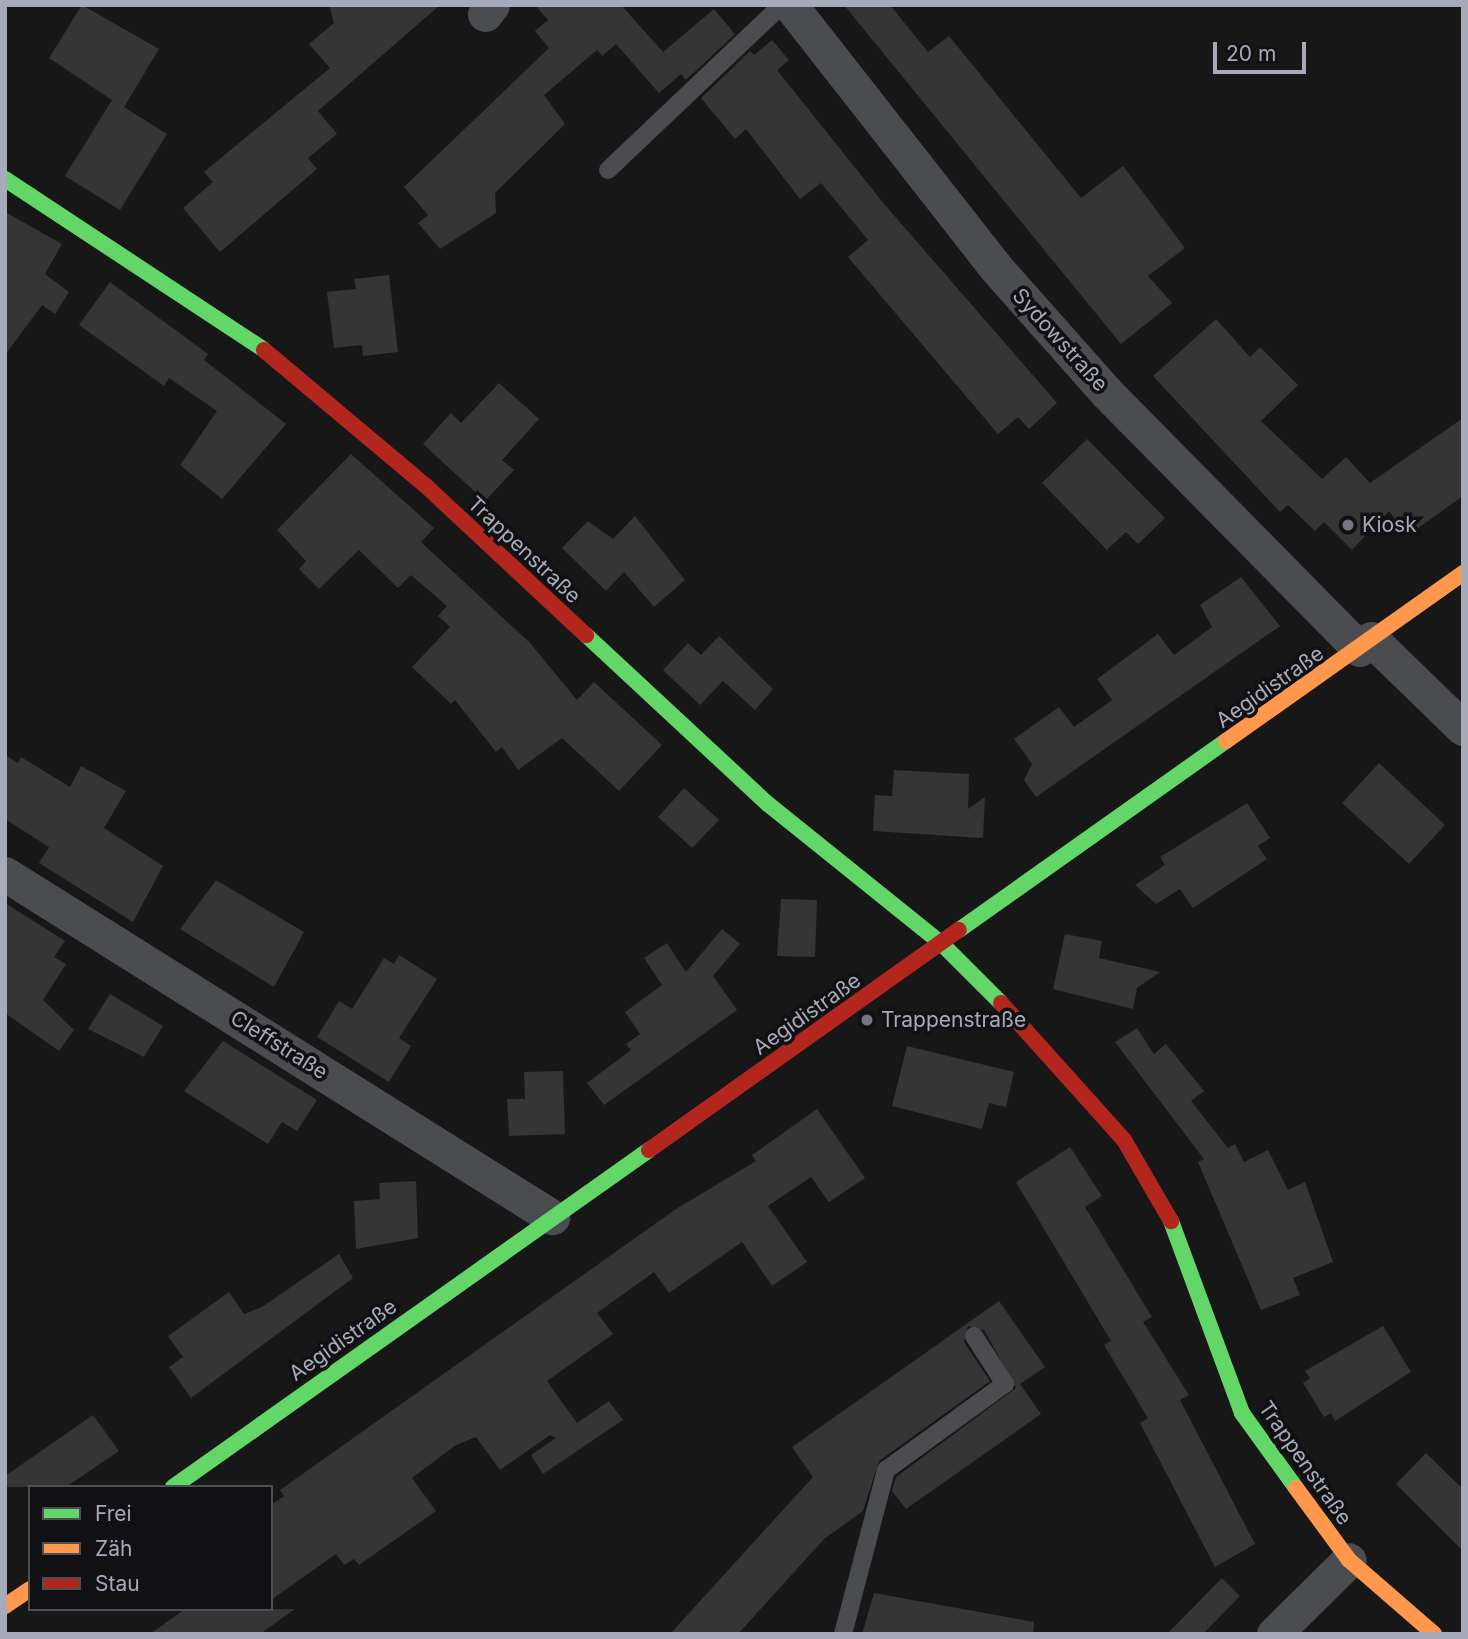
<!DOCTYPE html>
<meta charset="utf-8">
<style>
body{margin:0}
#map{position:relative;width:1468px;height:1639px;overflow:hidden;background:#171717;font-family:Inter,sans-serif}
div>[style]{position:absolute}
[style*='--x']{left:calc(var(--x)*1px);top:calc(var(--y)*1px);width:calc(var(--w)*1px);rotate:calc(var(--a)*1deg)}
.building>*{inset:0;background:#353536}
.lane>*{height:18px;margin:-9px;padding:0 9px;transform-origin:9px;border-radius:9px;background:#4a4c50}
.street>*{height:35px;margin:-17.5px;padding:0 17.5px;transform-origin:17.5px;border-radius:17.5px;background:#4a4c50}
.fast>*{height:16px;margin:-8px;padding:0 8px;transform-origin:8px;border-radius:8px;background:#63d668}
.slow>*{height:16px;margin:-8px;padding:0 8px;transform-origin:8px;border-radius:8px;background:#ff974d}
.jam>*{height:16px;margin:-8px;padding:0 8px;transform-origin:8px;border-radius:8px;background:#b3261e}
.dots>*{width:19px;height:19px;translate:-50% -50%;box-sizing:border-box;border:4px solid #111113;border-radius:50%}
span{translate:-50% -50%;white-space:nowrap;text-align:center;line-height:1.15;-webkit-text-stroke:7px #111113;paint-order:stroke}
.street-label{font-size:21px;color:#a7abb9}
.poi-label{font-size:21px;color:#a7abb9}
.left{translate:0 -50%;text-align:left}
.frame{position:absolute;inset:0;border:7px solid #a7abb9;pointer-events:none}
.legend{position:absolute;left:28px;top:1485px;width:245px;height:126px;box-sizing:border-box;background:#111113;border:2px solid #4d4f55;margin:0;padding:9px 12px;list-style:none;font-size:21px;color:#a7abb9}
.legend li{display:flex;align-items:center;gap:14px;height:35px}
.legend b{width:35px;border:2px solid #4d4f55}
.scale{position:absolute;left:1213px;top:42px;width:93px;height:32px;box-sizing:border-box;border:4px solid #a7abb9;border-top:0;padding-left:9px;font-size:21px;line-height:24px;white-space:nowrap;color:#a7abb9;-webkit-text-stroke:5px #111113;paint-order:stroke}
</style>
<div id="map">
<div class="building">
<div style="clip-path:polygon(82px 5px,159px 49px,124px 107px,167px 134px,120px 210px,65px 176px,112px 100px,49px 58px)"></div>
<div style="clip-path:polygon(329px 5px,440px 5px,318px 111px,337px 134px,308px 158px,317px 169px,220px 252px,183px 208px,213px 182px,204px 172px,330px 68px,309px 44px,334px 23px)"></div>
<div style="clip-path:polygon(535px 5px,621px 5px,663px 52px,714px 9px,735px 34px,686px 80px,681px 74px,659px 93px,616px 44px,602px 56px,597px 50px,544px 95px,565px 124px,495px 193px,496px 213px,440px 249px,418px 223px,428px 215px,404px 187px,549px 48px,535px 31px,548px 20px)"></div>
<div style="clip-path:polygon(844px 5px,890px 5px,928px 52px,949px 36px,1081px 198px,1123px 166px,1185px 248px,1148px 276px,1172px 303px,1121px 344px)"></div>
<div style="clip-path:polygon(772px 40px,789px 60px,777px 70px,885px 205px,1057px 403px,1029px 429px,1018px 417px,998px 434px,848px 257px,868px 240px,821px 183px,800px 199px,746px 129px,735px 139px,701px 98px,750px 51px,754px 55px)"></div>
<div style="clip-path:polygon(5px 212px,62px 244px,45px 274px,69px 292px,55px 314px,42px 305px,5px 355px)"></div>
<div style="clip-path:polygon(389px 275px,398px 352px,363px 356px,362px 345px,334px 348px,327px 292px,356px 289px,354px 279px)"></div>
<div style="clip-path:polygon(110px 282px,208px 354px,204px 360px,286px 424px,222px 499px,180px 465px,217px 411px,169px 378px,164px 386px,79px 325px)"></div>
<div style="clip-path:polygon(1216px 319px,1250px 357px,1260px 347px,1298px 385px,1261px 421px,1322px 479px,1346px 457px,1370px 483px,1463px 418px,1463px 496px,1407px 536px,1389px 511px,1352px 550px,1324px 522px,1315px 531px,1288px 505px,1280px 512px,1153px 376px)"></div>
<div style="clip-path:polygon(499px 383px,539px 419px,502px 460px,514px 470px,485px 501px,423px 444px,451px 413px,461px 423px)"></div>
<div style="clip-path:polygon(1087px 439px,1165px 518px,1138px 544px,1126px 532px,1107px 550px,1042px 483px)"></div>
<div style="clip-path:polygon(351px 454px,434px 528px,421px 542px,530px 643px,577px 700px,594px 682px,662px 745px,619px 791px,562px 738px,518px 770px,502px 747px,496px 752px,455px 700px,451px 704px,412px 667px,450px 627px,438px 616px,447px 606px,411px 575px,398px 588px,359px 550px,319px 589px,299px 569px,306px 561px,277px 530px)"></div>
<div style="clip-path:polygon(635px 516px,685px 580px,654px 607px,624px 572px,606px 591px,562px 548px,588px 521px,613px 539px)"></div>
<div style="clip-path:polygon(1241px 577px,1280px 626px,1036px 797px,1024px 780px,1032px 764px,1014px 739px,1059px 707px,1074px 727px,1112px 700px,1097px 679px,1158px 634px,1174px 655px,1212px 627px,1200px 605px)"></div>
<div style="clip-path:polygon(719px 636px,773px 689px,755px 710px,723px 681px,700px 705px,663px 670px,688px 643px,701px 655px)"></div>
<div style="clip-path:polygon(5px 755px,18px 763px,21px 757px,70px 787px,81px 766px,126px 791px,104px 828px,163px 866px,133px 922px,39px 863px,49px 847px,5px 819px)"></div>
<div style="clip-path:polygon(1379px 763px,1445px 825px,1409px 864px,1342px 803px)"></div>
<div style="clip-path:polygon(894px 770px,969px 774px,968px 809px,985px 797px,983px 838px,873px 831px,875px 795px,892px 796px)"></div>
<div style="clip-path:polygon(684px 788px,719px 820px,692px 848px,658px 817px)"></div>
<div style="clip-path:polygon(1247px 803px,1270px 838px,1258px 846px,1267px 859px,1193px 908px,1180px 889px,1156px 904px,1135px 885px,1165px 865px,1160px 857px)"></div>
<div style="clip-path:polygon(216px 880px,304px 932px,274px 987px,180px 929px)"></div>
<div style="clip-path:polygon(781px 899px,817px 900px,815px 957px,777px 956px)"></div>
<div style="clip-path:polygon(5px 903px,65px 941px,54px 957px,66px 964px,43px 1000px,74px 1030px,59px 1051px,5px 1013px)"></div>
<div style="clip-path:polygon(722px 929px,740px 944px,713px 976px,737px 1010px,604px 1105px,587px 1083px,631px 1050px,626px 1044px,640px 1034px,625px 1012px,662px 985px,644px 958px,667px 943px,686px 972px)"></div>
<div style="clip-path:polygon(1065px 934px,1102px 941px,1099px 958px,1160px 972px,1137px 988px,1133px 1009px,1053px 989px)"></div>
<div style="clip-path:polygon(399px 955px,437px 979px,399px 1038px,411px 1046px,389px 1082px,317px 1037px,339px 1001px,352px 1009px,384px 958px,394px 964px)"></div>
<div style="clip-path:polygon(110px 994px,163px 1026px,144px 1057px,88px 1029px)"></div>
<div style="clip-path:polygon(1137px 1028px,1154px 1054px,1166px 1044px,1204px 1091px,1191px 1101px,1228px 1148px,1235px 1144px,1244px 1162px,1268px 1150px,1288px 1190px,1305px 1182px,1333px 1262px,1293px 1278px,1300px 1295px,1261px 1310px,1198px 1162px,1204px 1159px,1115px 1042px)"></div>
<div style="clip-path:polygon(223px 1041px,317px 1100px,297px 1131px,282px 1122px,268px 1144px,184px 1091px)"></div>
<div style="clip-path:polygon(907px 1046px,1014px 1072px,1006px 1107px,989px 1103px,982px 1129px,892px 1106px)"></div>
<div style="clip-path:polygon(563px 1071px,565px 1134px,509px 1136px,507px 1099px,525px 1099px,524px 1072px)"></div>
<div style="clip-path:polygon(817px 1109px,865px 1178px,829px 1202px,811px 1177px,768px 1206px,807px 1262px,772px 1286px,742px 1242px,669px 1293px,654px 1272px,597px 1313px,613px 1334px,547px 1381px,577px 1423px,609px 1401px,623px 1420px,543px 1474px,531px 1455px,556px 1438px,550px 1435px,500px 1470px,476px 1437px,456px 1445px,412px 1478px,436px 1511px,359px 1565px,354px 1559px,344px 1565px,336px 1554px,271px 1600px,271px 1505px,284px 1496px,280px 1490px,676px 1209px,756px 1161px,752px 1155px)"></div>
<div style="clip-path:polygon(1070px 1147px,1102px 1196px,1085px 1207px,1152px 1317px,1143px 1322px,1189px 1395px,1180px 1400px,1255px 1544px,1215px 1567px,1140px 1423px,1148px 1418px,1104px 1345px,1111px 1341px,1016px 1182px)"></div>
<div style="clip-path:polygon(416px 1181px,418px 1238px,356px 1249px,354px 1201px,380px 1199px,379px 1183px)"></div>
<div style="clip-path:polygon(339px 1254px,353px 1278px,191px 1398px,169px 1367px,183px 1357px,168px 1336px,229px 1292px,244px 1314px,262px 1307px)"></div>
<div style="clip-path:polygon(999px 1301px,1045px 1367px,1020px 1384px,1041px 1414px,906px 1509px,892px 1491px,896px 1477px,1016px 1388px,984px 1330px,968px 1326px,964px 1342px,990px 1381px,879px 1461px,863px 1511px,824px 1539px,738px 1634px,670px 1634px,813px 1477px,792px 1447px)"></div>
<div style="clip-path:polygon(1383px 1326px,1411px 1372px,1335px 1421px,1331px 1413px,1324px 1417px,1303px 1383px,1310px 1378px,1305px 1371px)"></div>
<div style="clip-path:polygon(93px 1415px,119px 1451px,66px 1487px,5px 1487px,5px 1476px)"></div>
<div style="clip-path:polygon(1426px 1453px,1463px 1489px,1463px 1551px,1396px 1484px)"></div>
<div style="clip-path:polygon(1222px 1578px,1240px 1596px,1203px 1634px,1167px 1634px)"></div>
<div style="clip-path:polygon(874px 1593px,1034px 1622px,1033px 1634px,862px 1634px)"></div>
<div style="clip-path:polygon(185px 1609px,295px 1609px,260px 1634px,150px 1634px)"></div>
</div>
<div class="lane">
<div style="--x:608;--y:170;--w:240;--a:-43.5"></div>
<div style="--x:843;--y:1634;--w:170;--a:-75.3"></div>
<div style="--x:886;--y:1470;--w:147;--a:-35.9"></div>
<div style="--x:1005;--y:1384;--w:57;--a:-122.9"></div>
</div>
<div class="street">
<div style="--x:790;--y:5;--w:334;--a:51.9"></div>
<div style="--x:996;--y:268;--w:166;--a:48.4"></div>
<div style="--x:1106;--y:392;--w:361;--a:45.4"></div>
<div style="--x:485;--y:14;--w:11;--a:-52"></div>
<div style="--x:1371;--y:639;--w:128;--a:44.1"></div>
<div style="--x:5;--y:874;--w:646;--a:32.09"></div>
<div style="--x:1274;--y:1634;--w:105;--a:-44.6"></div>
</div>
<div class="fast">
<div style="--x:5;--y:179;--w:310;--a:33.4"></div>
<div style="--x:586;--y:635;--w:248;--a:42.9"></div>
<div style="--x:768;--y:804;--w:223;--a:38.8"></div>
<div style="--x:942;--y:944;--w:83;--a:45"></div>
<div style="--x:959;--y:930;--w:327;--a:-35.3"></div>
<div style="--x:1171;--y:1221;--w:205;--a:69.7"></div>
<div style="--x:1242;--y:1413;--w:92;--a:54.2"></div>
<div style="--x:173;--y:1487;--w:583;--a:-35.3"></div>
</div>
<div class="slow">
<div style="--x:1226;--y:741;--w:291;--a:-35.3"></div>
<div style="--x:1296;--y:1488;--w:89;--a:53.6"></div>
<div style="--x:1349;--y:1560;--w:113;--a:41"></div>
<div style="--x:5;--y:1606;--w:30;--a:-34"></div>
</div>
<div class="jam">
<div style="--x:264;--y:350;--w:212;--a:40"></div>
<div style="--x:426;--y:486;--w:219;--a:43"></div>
<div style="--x:1001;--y:1003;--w:184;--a:48.1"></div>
<div style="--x:1124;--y:1140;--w:94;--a:59.9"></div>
<div style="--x:649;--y:1150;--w:380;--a:-35.4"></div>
</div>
<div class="dots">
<div style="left:1348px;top:525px;background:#757780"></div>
<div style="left:867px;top:1020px;background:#757780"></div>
</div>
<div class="street-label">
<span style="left:1060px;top:340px;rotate:48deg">Sydowstraße</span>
<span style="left:524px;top:550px;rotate:43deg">Trappenstraße</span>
<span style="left:1270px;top:687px;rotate:-35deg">Aegidistraße</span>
<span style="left:807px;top:1014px;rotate:-35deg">Aegidistraße</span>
<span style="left:279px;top:1045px;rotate:32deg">Cleffstraße</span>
<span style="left:343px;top:1340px;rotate:-35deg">Aegidistraße</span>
<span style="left:1305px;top:1463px;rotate:55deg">Trappenstraße</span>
</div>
<div class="poi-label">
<span class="left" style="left:1362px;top:525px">Kiosk</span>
<span class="left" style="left:881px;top:1020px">Trappenstraße</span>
</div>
<div class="frame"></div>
<ul class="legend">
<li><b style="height:9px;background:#63d668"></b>Frei</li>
<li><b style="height:9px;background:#ff974d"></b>Zäh</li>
<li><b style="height:9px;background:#b3261e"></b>Stau</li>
</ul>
<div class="scale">20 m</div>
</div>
